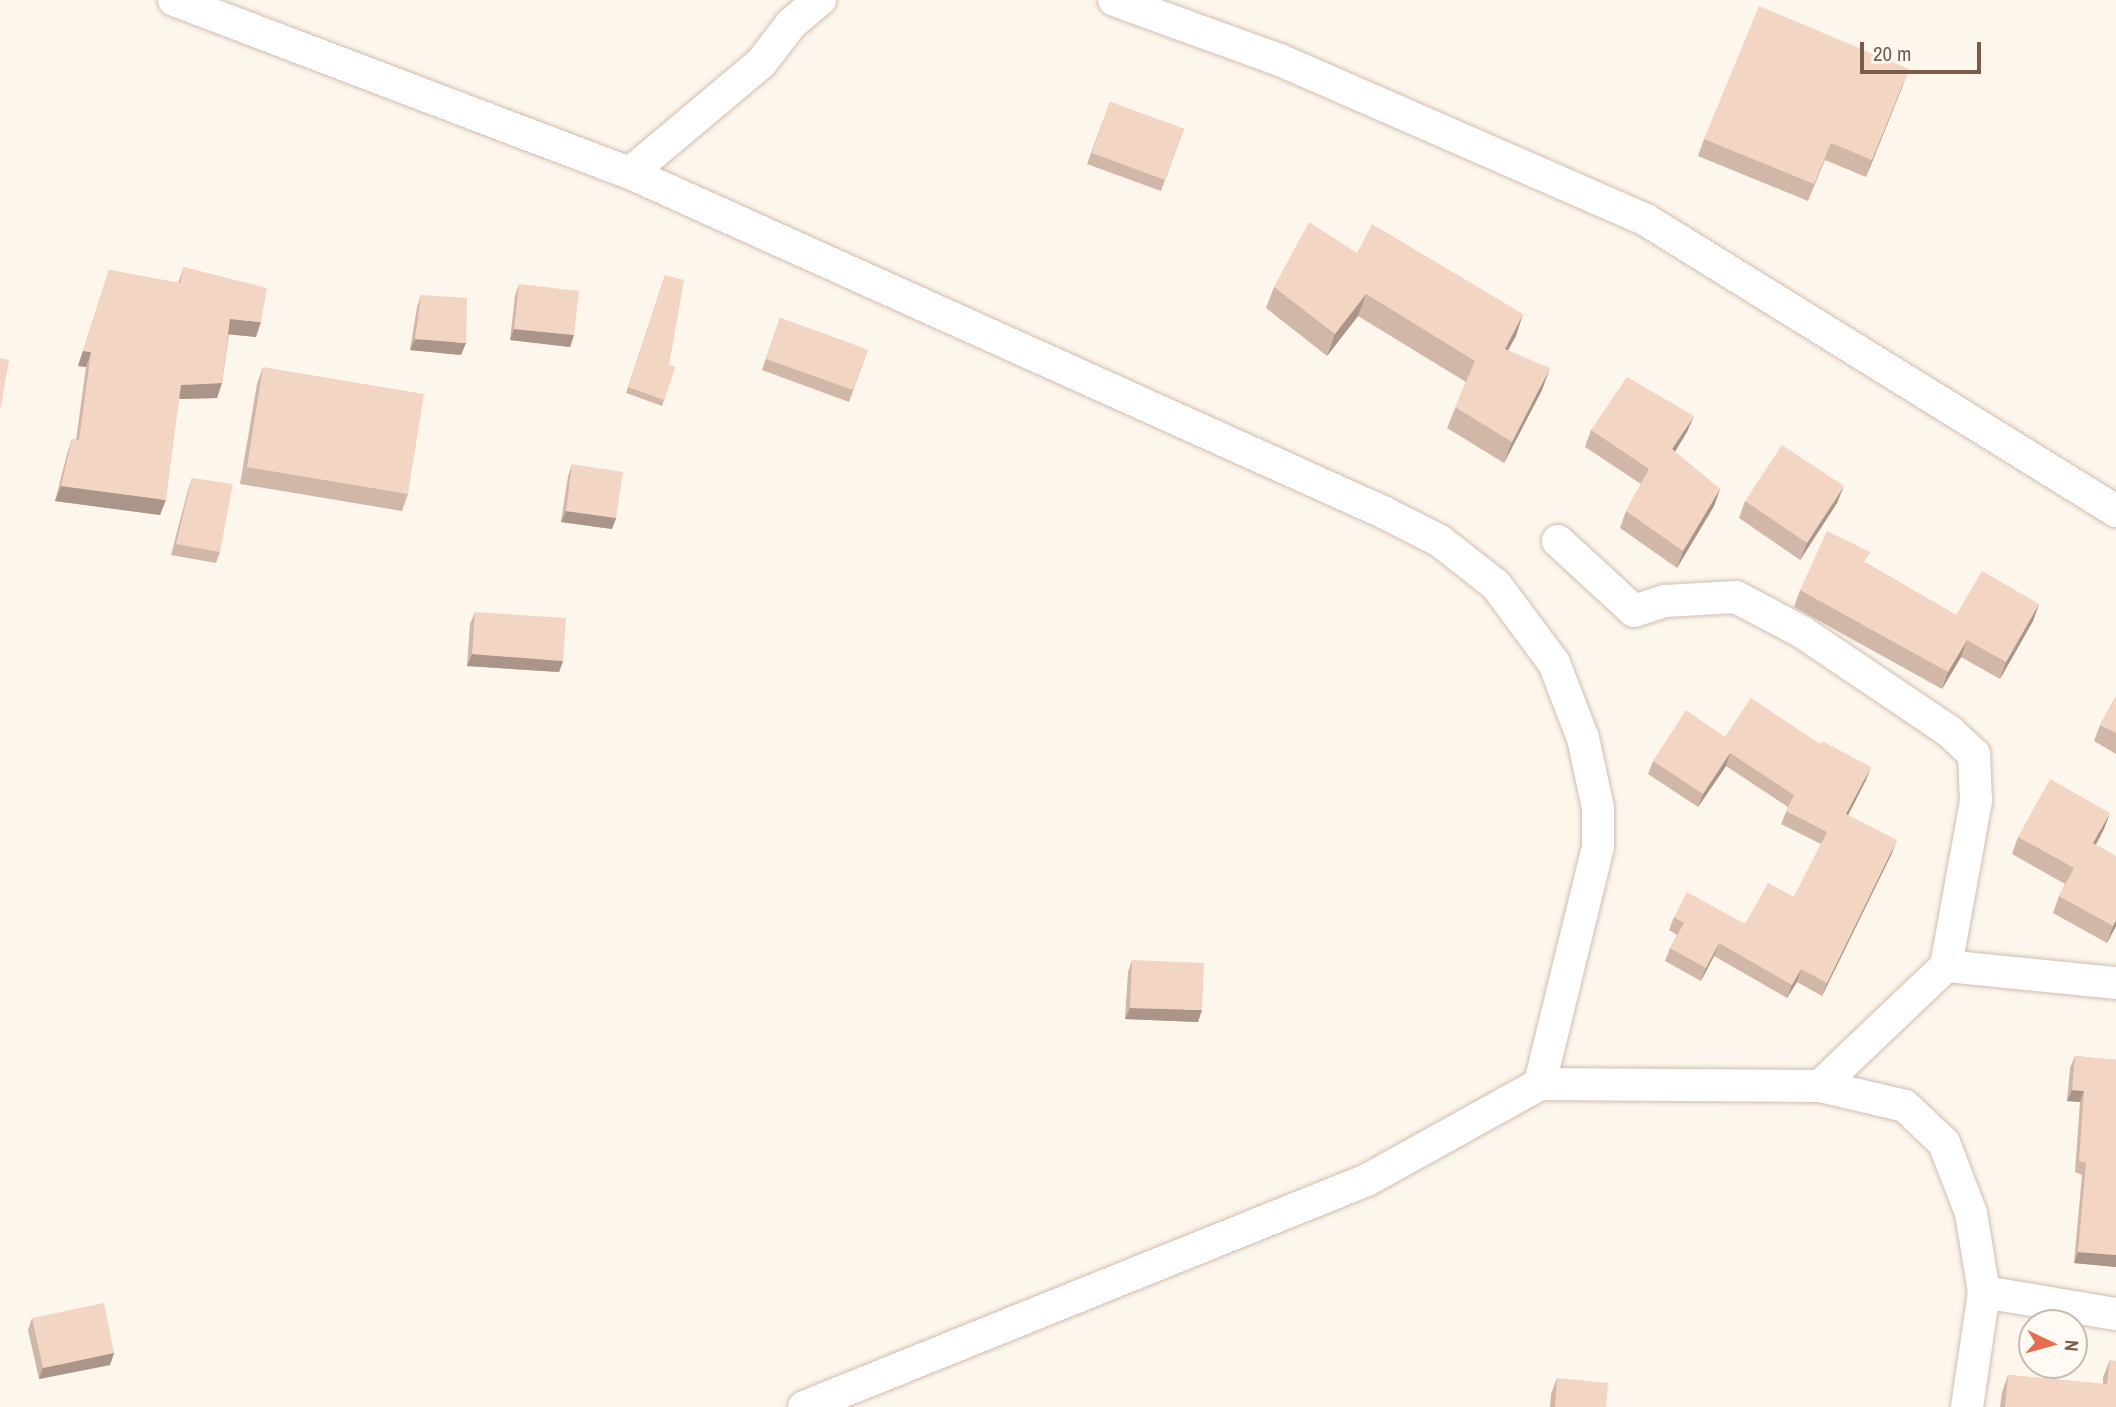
<!DOCTYPE html>
<style>
body{margin:0}
#map{position:relative;width:2116px;height:1407px;overflow:hidden;background:#fdf6ec;font-family:"Archivo Narrow",sans-serif}
div>[style]{position:absolute}
[style*='--x']{left:calc(var(--x)*1px);top:calc(var(--y)*1px);width:calc(var(--w)*1px);rotate:calc(var(--a)*1deg)}
.roads{filter:drop-shadow(0 0 2px #d1beb0) drop-shadow(0 0 2px #d1beb0)}
.street>*{height:32px;margin:-16px;padding:0 16px;transform-origin:16px;border-radius:16px;background:#fff}
.wall>*{inset:0;background:#d1b7a8}
.shaded-wall>*{inset:0;background:#aa9588}
.building>*{inset:0;background:#f3d5c3}
span{translate:-50% -50%;white-space:nowrap;text-align:center;line-height:1.15;-webkit-text-stroke:6px #fffaf3;paint-order:stroke}
.north{position:absolute;left:2018px;top:1309px;width:70px;height:70px;box-sizing:border-box;background:#fffaf3;border:2px solid #cabbb1;border-radius:50%;rotate:95deg;font-size:19px;font-weight:700;line-height:28px;text-align:center;color:#7a5c4d}
.north::after{content:'';display:block;margin:auto;width:24px;height:32px;background:#e76f51;clip-path:polygon(50% 0,100% 100%,50% 72%,0 100%)}
.scale{position:absolute;left:1860px;top:42px;width:121px;height:32px;box-sizing:border-box;border:4px solid #7a5c4d;border-top:0;padding-left:9px;font-size:21px;line-height:24px;white-space:nowrap;color:#7a5c4d;-webkit-text-stroke:5px #fffaf3;paint-order:stroke}
</style>
<div id="map">
<div class="roads">
<div class="street">
<div style="--x:174;--y:0;--w:488;--a:20.8"></div>
<div style="--x:630;--y:173;--w:826;--a:24.24"></div>
<div style="--x:1383;--y:512;--w:64;--a:27"></div>
<div style="--x:1440;--y:541;--w:71;--a:38.2"></div>
<div style="--x:1496;--y:585;--w:97;--a:53.4"></div>
<div style="--x:1554;--y:663;--w:80;--a:68.9"></div>
<div style="--x:1583;--y:738;--w:72;--a:77.9"></div>
<div style="--x:1598;--y:808;--w:39;--a:90"></div>
<div style="--x:1598;--y:847;--w:244;--a:103.8"></div>
<div style="--x:1114;--y:0;--w:177;--a:19.9"></div>
<div style="--x:1280;--y:60;--w:399;--a:23.6"></div>
<div style="--x:1646;--y:220;--w:553;--a:31.76"></div>
<div style="--x:630;--y:173;--w:171;--a:-40"></div>
<div style="--x:761;--y:63;--w:49;--a:-52.4"></div>
<div style="--x:791;--y:24;--w:38;--a:-40"></div>
<div style="--x:1558;--y:541;--w:103;--a:42.6"></div>
<div style="--x:1634;--y:611;--w:33;--a:-18"></div>
<div style="--x:1665;--y:601;--w:71;--a:-3.2"></div>
<div style="--x:1736;--y:597;--w:75;--a:27.9"></div>
<div style="--x:1802;--y:632;--w:179;--a:34"></div>
<div style="--x:1950;--y:732;--w:33;--a:43"></div>
<div style="--x:1974;--y:754;--w:47;--a:87.6"></div>
<div style="--x:1976;--y:801;--w:168;--a:100.3"></div>
<div style="--x:1946;--y:966;--w:174;--a:136.4"></div>
<div style="--x:1946;--y:966;--w:171;--a:5.7"></div>
<div style="--x:1984;--y:1292;--w:134;--a:9.5"></div>
<div style="--x:804;--y:1407;--w:607;--a:-21.96"></div>
<div style="--x:1367;--y:1180;--w:198;--a:-29"></div>
<div style="--x:1540;--y:1084;--w:280;--a:0.4"></div>
<div style="--x:1820;--y:1086;--w:87;--a:13.2"></div>
<div style="--x:1905;--y:1106;--w:54;--a:43.5"></div>
<div style="--x:1944;--y:1143;--w:75;--a:68.9"></div>
<div style="--x:1971;--y:1213;--w:80;--a:80.7"></div>
<div style="--x:1984;--y:1292;--w:116;--a:98.4"></div>
</div>
</div>
<div class="wall">
<div style="clip-path:polygon(1903px 85px,1866px 177px,1825px 160px,1808px 201px,1698px 156px,1704px 139px)"></div>
<div style="clip-path:polygon(1110px 102px,1184px 129px,1161px 191px,1087px 164px)"></div>
<div style="clip-path:polygon(1357px 253px,1516px 336px,1508px 350px,1542px 390px,1504px 463px,1447px 428px,1466px 382px,1358px 316px,1327px 356px,1266px 308px,1274px 287px)"></div>
<div style="clip-path:polygon(184px 267px,256px 337px,229px 334px,222px 383px,217px 398px,179px 399px,160px 515px,55px 501px,67px 454px,72px 439px,76px 440px,86px 367px,78px 366px,109px 270px,178px 283px)"></div>
<div style="clip-path:polygon(665px 275px,669px 366px,675px 367px,662px 406px,626px 393px)"></div>
<div style="clip-path:polygon(519px 284px,574px 335px,570px 347px,510px 340px,515px 296px)"></div>
<div style="clip-path:polygon(421px 295px,461px 355px,410px 350px,417px 307px)"></div>
<div style="clip-path:polygon(780px 318px,868px 350px,849px 402px,762px 370px)"></div>
<div style="clip-path:polygon(263px 367px,408px 494px,402px 511px,240px 484px,257px 384px)"></div>
<div style="clip-path:polygon(1591px 430px,1687px 432px,1675px 452px,1720px 489px,1714px 506px,1677px 568px,1620px 528px,1626px 511px,1641px 484px,1585px 447px)"></div>
<div style="clip-path:polygon(572px 464px,616px 518px,612px 529px,561px 522px,568px 476px)"></div>
<div style="clip-path:polygon(192px 478px,220px 552px,216px 563px,171px 555px,188px 490px)"></div>
<div style="clip-path:polygon(1745px 501px,1837px 503px,1800px 560px,1739px 518px)"></div>
<div style="clip-path:polygon(1866px 563px,1956px 615px,2039px 604px,2033px 621px,2000px 679px,1961px 657px,1942px 689px,1794px 607px,1800px 590px)"></div>
<div style="clip-path:polygon(475px 612px,563px 661px,559px 672px,467px 666px,470px 624px)"></div>
<div style="clip-path:polygon(2116px 696px,2116px 754px,2094px 741px,2100px 725px)"></div>
<div style="clip-path:polygon(1725px 737px,1866px 780px,1848px 815px,1892px 853px,1822px 996px,1797px 982px,1787px 998px,1714px 956px,1701px 981px,1665px 961px,1670px 948px,1677px 935px,1669px 930px,1674px 917px,1745px 924px,1794px 897px,1821px 844px,1781px 824px,1788px 807px,1726px 766px,1698px 807px,1648px 774px,1653px 761px)"></div>
<div style="clip-path:polygon(2104px 829px,2096px 845px,2116px 926px,2107px 943px,2053px 913px,2059px 896px,2065px 884px,2012px 854px,2018px 837px)"></div>
<div style="clip-path:polygon(1132px 960px,1198px 1022px,1125px 1019px,1128px 972px)"></div>
<div style="clip-path:polygon(2075px 1056px,2116px 1060px,2116px 1267px,2074px 1263px,2082px 1175px,2075px 1172px,2080px 1102px,2067px 1101px,2070px 1068px)"></div>
<div style="clip-path:polygon(32px 1318px,114px 1353px,110px 1365px,39px 1379px,28px 1330px)"></div>
<div style="clip-path:polygon(2110px 1360px,2116px 1407px,2000px 1407px,2002px 1392px,2008px 1375px,2103px 1384px,2103px 1377px)"></div>
<div style="clip-path:polygon(1557px 1378px,1606px 1407px,1550px 1407px,1551px 1394px)"></div>
</div>
<div class="shaded-wall">
<div style="clip-path:polygon(1909px 69px,1903px 85px,1866px 177px,1872px 160px)"></div>
<div style="clip-path:polygon(1366px 294px,1358px 316px,1327px 356px,1335px 334px)"></div>
<div style="clip-path:polygon(1523px 314px,1516px 336px,1497px 370px,1505px 349px)"></div>
<div style="clip-path:polygon(230px 319px,261px 322px,256px 337px,225px 334px)"></div>
<div style="clip-path:polygon(514px 329px,574px 335px,570px 347px,510px 340px)"></div>
<div style="clip-path:polygon(415px 339px,466px 343px,461px 355px,410px 350px)"></div>
<div style="clip-path:polygon(83px 351px,91px 352px,86px 367px,78px 366px)"></div>
<div style="clip-path:polygon(1550px 368px,1542px 390px,1504px 463px,1512px 442px)"></div>
<div style="clip-path:polygon(222px 383px,217px 398px,176px 399px,181px 385px)"></div>
<div style="clip-path:polygon(1694px 416px,1687px 432px,1666px 466px,1672px 449px)"></div>
<div style="clip-path:polygon(61px 486px,166px 500px,160px 515px,55px 501px)"></div>
<div style="clip-path:polygon(1844px 486px,1837px 503px,1800px 560px,1807px 543px)"></div>
<div style="clip-path:polygon(1720px 489px,1714px 506px,1677px 568px,1683px 551px)"></div>
<div style="clip-path:polygon(566px 511px,616px 518px,612px 529px,561px 522px)"></div>
<div style="clip-path:polygon(2039px 604px,2033px 621px,2000px 679px,2006px 662px)"></div>
<div style="clip-path:polygon(1967px 640px,1961px 657px,1942px 689px,1948px 672px)"></div>
<div style="clip-path:polygon(472px 654px,563px 661px,559px 672px,467px 666px)"></div>
<div style="clip-path:polygon(1730px 753px,1726px 766px,1698px 807px,1703px 794px)"></div>
<div style="clip-path:polygon(1871px 767px,1866px 780px,1842px 827px,1846px 814px)"></div>
<div style="clip-path:polygon(2110px 813px,2104px 829px,2087px 860px,2093px 843px)"></div>
<div style="clip-path:polygon(1897px 840px,1892px 853px,1822px 996px,1827px 983px)"></div>
<div style="clip-path:polygon(2116px 920px,2116px 926px,2107px 943px,2113px 926px)"></div>
<div style="clip-path:polygon(1719px 943px,1714px 956px,1701px 981px,1706px 968px)"></div>
<div style="clip-path:polygon(1801px 969px,1797px 982px,1787px 998px,1792px 985px)"></div>
<div style="clip-path:polygon(1130px 1008px,1202px 1010px,1198px 1022px,1125px 1019px)"></div>
<div style="clip-path:polygon(2072px 1090px,2084px 1091px,2080px 1102px,2067px 1101px)"></div>
<div style="clip-path:polygon(2078px 1252px,2116px 1255px,2116px 1267px,2074px 1263px)"></div>
<div style="clip-path:polygon(114px 1353px,110px 1365px,39px 1379px,43px 1368px)"></div>
</div>
<div class="building">
<div style="clip-path:polygon(1759px 6px,1909px 69px,1872px 160px,1831px 143px,1814px 184px,1704px 139px)"></div>
<div style="clip-path:polygon(1110px 102px,1184px 129px,1165px 180px,1092px 153px)"></div>
<div style="clip-path:polygon(1309px 222px,1357px 253px,1372px 224px,1523px 314px,1505px 349px,1550px 368px,1512px 442px,1455px 407px,1475px 361px,1366px 294px,1335px 334px,1274px 287px)"></div>
<div style="clip-path:polygon(184px 267px,267px 288px,261px 322px,230px 319px,222px 383px,181px 385px,166px 500px,61px 486px,72px 439px,79px 440px,91px 352px,83px 351px,109px 270px,180px 283px)"></div>
<div style="clip-path:polygon(665px 275px,684px 280px,669px 366px,675px 367px,664px 400px,628px 387px)"></div>
<div style="clip-path:polygon(519px 284px,579px 291px,574px 335px,514px 329px)"></div>
<div style="clip-path:polygon(421px 295px,467px 298px,466px 343px,415px 339px)"></div>
<div style="clip-path:polygon(780px 318px,868px 350px,853px 390px,766px 359px)"></div>
<div style="clip-path:polygon(0 358px,9px 360px,0 412px)"></div>
<div style="clip-path:polygon(263px 367px,424px 394px,408px 494px,247px 467px)"></div>
<div style="clip-path:polygon(1627px 377px,1694px 416px,1672px 449px,1720px 489px,1683px 551px,1626px 511px,1649px 469px,1591px 430px)"></div>
<div style="clip-path:polygon(1782px 445px,1844px 486px,1807px 543px,1745px 501px)"></div>
<div style="clip-path:polygon(572px 464px,623px 472px,616px 518px,566px 511px)"></div>
<div style="clip-path:polygon(192px 478px,233px 484px,220px 552px,176px 544px)"></div>
<div style="clip-path:polygon(1827px 531px,1870px 552px,1864px 562px,1956px 615px,1982px 571px,2039px 604px,2006px 662px,1967px 640px,1948px 672px,1800px 590px)"></div>
<div style="clip-path:polygon(475px 612px,566px 618px,563px 661px,472px 654px)"></div>
<div style="clip-path:polygon(2116px 696px,2116px 733px,2100px 725px)"></div>
<div style="clip-path:polygon(1751px 698px,1820px 744px,1822px 741px,1871px 767px,1846px 814px,1897px 840px,1827px 983px,1801px 969px,1792px 985px,1719px 943px,1706px 968px,1670px 948px,1684px 923px,1674px 917px,1687px 892px,1745px 924px,1768px 883px,1794px 897px,1827px 832px,1786px 811px,1794px 795px,1730px 753px,1703px 794px,1653px 761px,1686px 710px,1725px 737px)"></div>
<div style="clip-path:polygon(2050px 779px,2110px 813px,2093px 843px,2116px 856px,2116px 920px,2113px 926px,2059px 896px,2074px 868px,2018px 837px)"></div>
<div style="clip-path:polygon(1132px 960px,1204px 963px,1202px 1010px,1130px 1008px)"></div>
<div style="clip-path:polygon(2075px 1056px,2116px 1060px,2116px 1255px,2078px 1252px,2086px 1163px,2079px 1161px,2084px 1091px,2072px 1090px)"></div>
<div style="clip-path:polygon(104px 1303px,114px 1353px,43px 1368px,32px 1318px)"></div>
<div style="clip-path:polygon(2110px 1360px,2116px 1361px,2116px 1407px,2005px 1407px,2008px 1375px,2107px 1384px)"></div>
<div style="clip-path:polygon(1557px 1378px,1608px 1383px,1606px 1407px,1555px 1407px)"></div>
</div>
<div class="north">N</div>
<div class="scale">20 m</div>
</div>
